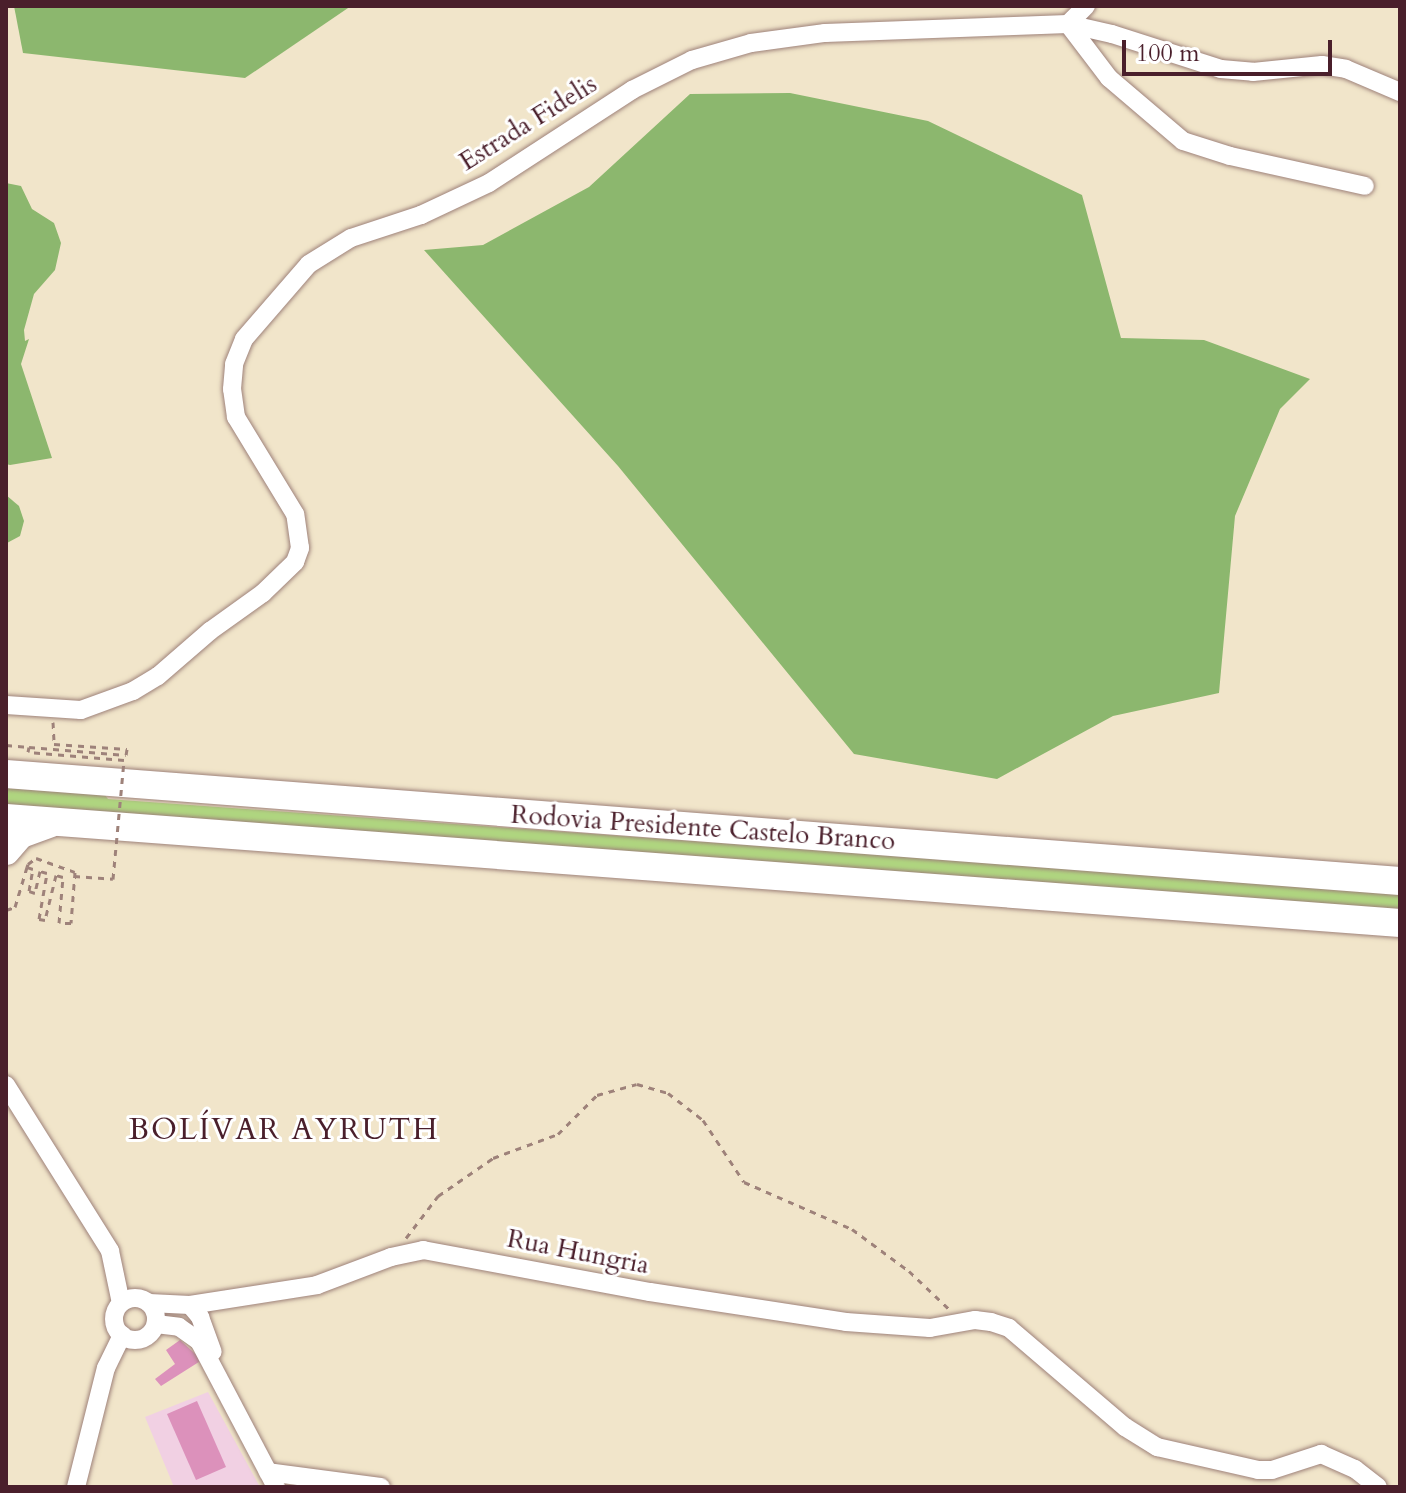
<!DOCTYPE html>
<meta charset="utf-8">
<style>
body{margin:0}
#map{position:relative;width:1406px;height:1493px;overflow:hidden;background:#f1e5ca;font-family:Cardo,serif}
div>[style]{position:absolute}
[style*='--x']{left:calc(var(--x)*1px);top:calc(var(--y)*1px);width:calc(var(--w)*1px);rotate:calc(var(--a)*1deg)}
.built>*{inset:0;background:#f1d0e3}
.green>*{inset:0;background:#b0d680}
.forest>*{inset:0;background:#8cb76e}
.building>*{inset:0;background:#dc91bb}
.path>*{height:3px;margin-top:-1.5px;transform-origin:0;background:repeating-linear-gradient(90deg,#9e827a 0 6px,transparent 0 12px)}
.roads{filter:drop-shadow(0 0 2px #9e827a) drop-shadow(0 0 2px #9e827a)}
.minor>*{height:18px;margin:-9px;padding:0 9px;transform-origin:9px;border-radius:9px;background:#fff}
.minor>.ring{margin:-9px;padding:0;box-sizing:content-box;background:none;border:18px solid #fff;border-radius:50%}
.highway>*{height:28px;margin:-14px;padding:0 14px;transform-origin:14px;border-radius:14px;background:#fff}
.path-bridge>*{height:3px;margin-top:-1.5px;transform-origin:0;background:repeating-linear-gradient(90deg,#9e827a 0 6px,transparent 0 12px)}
span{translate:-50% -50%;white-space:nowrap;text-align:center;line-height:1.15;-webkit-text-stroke:6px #fff;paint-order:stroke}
.street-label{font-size:26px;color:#4a1f2b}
.quarter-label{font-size:30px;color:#4a1f2b;letter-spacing:2px}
.frame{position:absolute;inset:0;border:8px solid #4a1f2b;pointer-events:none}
.scale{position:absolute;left:1122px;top:40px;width:210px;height:36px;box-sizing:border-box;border:4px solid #4a1f2b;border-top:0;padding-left:10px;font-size:24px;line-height:28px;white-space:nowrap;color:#4a1f2b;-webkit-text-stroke:6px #fff;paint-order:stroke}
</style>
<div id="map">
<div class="built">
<div style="clip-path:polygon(208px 1392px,260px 1487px,174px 1487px,145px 1417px)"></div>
</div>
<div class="green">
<div style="clip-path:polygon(6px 788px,105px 795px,108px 799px,1400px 892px,1400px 912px,6px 807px)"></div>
</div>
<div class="forest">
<div style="clip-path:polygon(14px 6px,351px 6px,245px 78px,23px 53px)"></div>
<div style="clip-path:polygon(790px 93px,928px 121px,1082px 195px,1121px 338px,1204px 340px,1310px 379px,1280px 409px,1235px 516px,1219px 693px,1113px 716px,997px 779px,854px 754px,618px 466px,424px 250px,483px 245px,589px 187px,690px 94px)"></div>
<div style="clip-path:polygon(6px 183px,21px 186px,32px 209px,54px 223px,61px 243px,55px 270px,34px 294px,24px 330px,25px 341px,29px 339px,21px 364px,52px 458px,10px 465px,6px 464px)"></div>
<div style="clip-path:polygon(6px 495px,19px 506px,24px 521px,20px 536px,7px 543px)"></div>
</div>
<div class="building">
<div style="clip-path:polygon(180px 1340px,202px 1360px,161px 1386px,155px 1379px,175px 1364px,166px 1350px)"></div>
<div style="clip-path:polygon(197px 1401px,226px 1467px,196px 1480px,167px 1414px)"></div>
</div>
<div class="path">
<div style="--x:53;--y:722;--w:22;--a:87"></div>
<div style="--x:54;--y:744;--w:73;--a:3.9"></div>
<div style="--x:127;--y:749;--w:6;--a:99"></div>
<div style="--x:6;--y:745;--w:23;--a:5"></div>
<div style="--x:6;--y:910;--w:9;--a:-18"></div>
<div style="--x:15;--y:907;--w:42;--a:-73.3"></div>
<div style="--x:27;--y:867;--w:3;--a:-72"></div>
<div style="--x:28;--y:864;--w:10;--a:-37"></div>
<div style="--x:36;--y:858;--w:41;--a:19.7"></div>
<div style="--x:75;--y:872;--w:51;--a:94.5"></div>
<div style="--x:71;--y:923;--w:12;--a:180"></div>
<div style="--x:59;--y:923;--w:46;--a:-85"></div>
<div style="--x:63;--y:877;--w:7;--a:-164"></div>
<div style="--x:56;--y:875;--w:46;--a:103.7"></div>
<div style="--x:45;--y:920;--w:6;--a:-171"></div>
<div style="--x:39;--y:919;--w:47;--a:-80.1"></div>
<div style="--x:47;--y:873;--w:7;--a:-164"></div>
<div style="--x:40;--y:871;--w:23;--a:103"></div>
<div style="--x:35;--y:893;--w:6;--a:-162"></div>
<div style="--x:29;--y:891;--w:22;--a:-80"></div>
<div style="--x:33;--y:869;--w:6;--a:-162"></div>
<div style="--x:406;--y:1238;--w:53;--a:-52.7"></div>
<div style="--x:438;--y:1196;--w:67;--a:-34.6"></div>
<div style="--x:493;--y:1158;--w:69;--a:-20.3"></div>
<div style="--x:558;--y:1134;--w:55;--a:-45"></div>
<div style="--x:597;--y:1095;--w:41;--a:-15.4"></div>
<div style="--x:637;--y:1084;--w:32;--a:16"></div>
<div style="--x:668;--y:1093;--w:44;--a:37.6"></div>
<div style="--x:703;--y:1120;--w:74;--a:56.5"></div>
<div style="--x:744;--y:1182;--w:118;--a:23.5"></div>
<div style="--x:852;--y:1229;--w:71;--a:36.4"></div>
<div style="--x:909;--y:1271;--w:55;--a:43.5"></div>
</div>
<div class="roads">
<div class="minor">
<div style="--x:1086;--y:6;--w:25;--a:135"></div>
<div style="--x:1068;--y:24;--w:68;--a:52.8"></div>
<div style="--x:1109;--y:78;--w:97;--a:40.4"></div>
<div style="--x:1183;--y:141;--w:49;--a:17.7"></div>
<div style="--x:1230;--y:156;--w:138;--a:12.5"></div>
<div style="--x:6;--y:705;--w:75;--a:3.8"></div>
<div style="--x:81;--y:710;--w:55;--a:-20.1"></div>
<div style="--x:133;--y:691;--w:29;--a:-31"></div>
<div style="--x:158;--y:676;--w:69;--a:-40.9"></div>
<div style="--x:210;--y:631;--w:65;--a:-35.6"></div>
<div style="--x:263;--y:593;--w:45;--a:-44.1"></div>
<div style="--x:295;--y:562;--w:15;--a:-70"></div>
<div style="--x:300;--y:548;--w:34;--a:-98"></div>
<div style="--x:295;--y:514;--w:114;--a:-121.3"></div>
<div style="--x:236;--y:417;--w:28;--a:-98"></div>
<div style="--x:232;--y:389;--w:25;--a:-85"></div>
<div style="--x:234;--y:364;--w:27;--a:-68"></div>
<div style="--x:244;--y:339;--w:99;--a:-49.1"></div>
<div style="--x:309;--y:264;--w:49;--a:-31.8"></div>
<div style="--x:351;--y:238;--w:74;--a:-18.2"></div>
<div style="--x:421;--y:215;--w:75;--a:-25.2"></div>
<div style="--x:489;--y:183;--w:171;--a:-33"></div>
<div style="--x:632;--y:90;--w:67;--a:-26.6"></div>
<div style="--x:692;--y:60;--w:61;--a:-16.1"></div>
<div style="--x:751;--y:43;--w:75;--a:-7.7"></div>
<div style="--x:825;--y:33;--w:243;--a:-2.1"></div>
<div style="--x:1068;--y:24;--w:45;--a:12.8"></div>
<div style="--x:1112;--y:34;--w:114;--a:17.8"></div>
<div style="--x:1221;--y:69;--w:32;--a:5"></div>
<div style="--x:1253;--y:72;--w:69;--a:-5.8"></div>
<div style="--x:1322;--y:65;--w:24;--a:9"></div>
<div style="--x:1346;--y:69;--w:59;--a:23.1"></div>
<div style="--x:6;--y:1085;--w:196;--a:57.9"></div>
<div style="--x:110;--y:1251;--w:53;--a:78.1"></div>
<div class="ring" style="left:114px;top:1298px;width:24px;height:24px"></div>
<div style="--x:149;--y:1303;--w:41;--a:2.8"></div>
<div style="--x:190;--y:1305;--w:16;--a:50"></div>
<div style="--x:200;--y:1317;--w:37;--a:70"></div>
<div style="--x:190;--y:1305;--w:129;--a:-8.9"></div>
<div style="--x:317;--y:1285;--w:79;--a:-20.7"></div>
<div style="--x:391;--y:1257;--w:33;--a:-12"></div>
<div style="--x:423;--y:1250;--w:231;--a:10.5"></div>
<div style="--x:650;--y:1292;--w:198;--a:8.7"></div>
<div style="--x:846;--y:1322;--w:84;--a:4.1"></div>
<div style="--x:930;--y:1328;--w:46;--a:-10.1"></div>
<div style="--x:975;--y:1320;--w:16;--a:7"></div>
<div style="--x:991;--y:1322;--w:19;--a:18"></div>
<div style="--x:1009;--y:1328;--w:153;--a:40.5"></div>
<div style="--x:1125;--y:1427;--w:38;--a:32"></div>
<div style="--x:1157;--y:1447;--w:104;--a:12.8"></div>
<div style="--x:1258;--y:1470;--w:14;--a:0"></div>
<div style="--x:1272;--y:1470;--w:52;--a:-18.1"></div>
<div style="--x:1321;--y:1454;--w:37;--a:24"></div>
<div style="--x:1355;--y:1469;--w:29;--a:38"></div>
<div style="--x:156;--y:1324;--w:23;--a:7"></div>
<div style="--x:179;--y:1327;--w:24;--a:35"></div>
<div style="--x:199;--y:1341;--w:165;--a:62.2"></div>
<div style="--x:268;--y:1472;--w:114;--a:7.6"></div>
<div style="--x:76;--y:1487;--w:123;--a:-75.9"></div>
<div style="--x:106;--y:1368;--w:37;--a:-64"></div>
</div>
<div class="highway">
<div style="--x:6;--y:774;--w:1398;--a:4.39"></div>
<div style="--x:6;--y:818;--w:1398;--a:4.31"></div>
<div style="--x:6;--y:851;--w:23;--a:-49"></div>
<div style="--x:21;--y:834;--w:32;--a:-20"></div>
</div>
</div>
<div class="path-bridge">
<div style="--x:74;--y:876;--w:39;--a:4"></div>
<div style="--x:113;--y:879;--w:120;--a:-84.7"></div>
<div style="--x:124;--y:760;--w:96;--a:-175.2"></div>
<div style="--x:28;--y:752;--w:5;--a:-79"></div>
<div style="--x:29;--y:747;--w:97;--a:4.7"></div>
</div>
<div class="street-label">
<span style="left:528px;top:123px;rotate:-32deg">Estrada Fidelis</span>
<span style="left:703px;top:828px;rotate:4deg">Rodovia Presidente Castelo Branco</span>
<span style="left:578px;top:1252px;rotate:11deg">Rua Hungria</span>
</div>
<div class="quarter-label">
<span style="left:284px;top:1130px">BOLÍVAR AYRUTH</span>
</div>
<div class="frame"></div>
<div class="scale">100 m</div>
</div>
